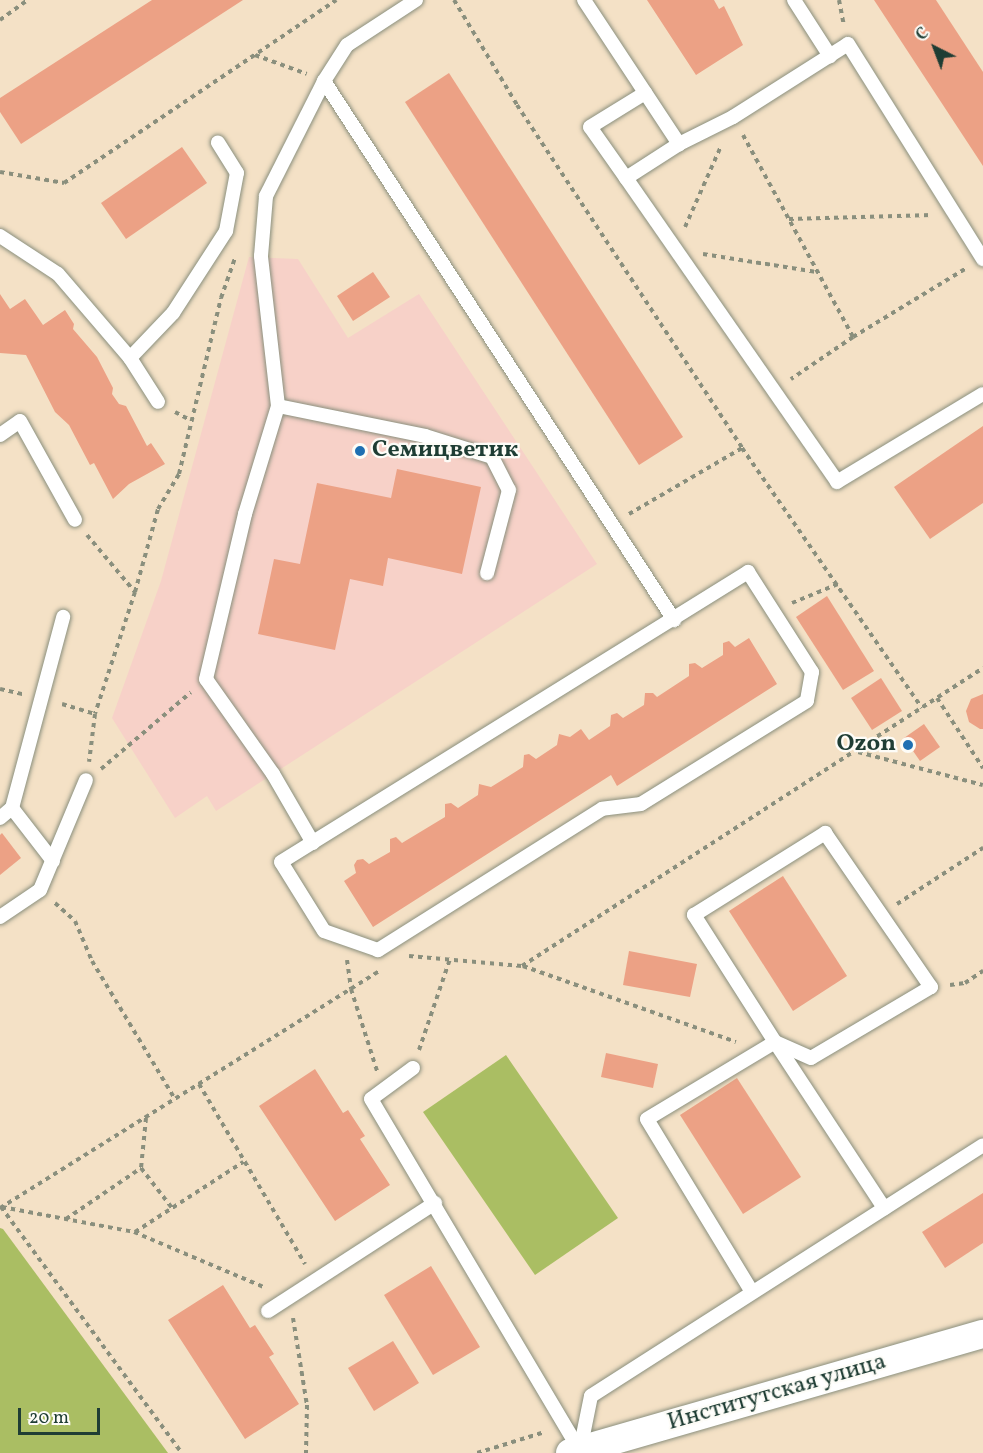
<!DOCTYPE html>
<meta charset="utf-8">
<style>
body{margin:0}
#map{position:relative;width:983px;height:1453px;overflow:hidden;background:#f4e1c6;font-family:Vollkorn,serif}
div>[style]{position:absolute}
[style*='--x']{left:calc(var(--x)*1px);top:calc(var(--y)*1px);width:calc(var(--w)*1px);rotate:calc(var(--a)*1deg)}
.built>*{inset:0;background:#f7d1c8}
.green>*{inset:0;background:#aabe63}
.building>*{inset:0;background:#eca185}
.path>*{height:4px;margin-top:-2px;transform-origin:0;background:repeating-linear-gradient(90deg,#8a8f7d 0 4.5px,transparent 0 9px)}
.roads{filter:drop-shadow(0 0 2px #8a8f7d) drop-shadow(0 0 2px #8a8f7d)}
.service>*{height:14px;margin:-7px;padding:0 7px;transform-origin:7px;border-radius:7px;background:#fff}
.minor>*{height:28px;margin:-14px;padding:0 14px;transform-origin:14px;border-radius:14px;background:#fff}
.dots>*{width:16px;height:16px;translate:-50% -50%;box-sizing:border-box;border:3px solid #fdfcf7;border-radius:50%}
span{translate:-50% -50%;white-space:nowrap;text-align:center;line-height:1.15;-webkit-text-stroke:4.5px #fdfcf7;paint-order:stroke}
.poi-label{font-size:24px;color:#1f3d34;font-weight:700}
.left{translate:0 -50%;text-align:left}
.right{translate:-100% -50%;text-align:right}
.street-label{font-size:24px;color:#1f3d34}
.north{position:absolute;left:905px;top:18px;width:60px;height:60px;-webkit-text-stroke:4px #fdfcf7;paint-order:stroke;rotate:318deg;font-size:16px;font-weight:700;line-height:24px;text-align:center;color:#1f3d34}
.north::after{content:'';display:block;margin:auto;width:21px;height:27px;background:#1f3d34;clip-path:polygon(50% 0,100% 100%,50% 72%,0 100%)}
.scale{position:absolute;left:18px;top:1408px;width:82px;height:27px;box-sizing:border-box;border:3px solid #1f3d34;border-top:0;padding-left:8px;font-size:18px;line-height:21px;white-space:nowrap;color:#1f3d34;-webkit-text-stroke:4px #fdfcf7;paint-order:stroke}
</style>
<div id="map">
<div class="built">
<div style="clip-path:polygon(249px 257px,298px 259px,348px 338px,419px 294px,597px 564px,216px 811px,207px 796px,175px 818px,112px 718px,161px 581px)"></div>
</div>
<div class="green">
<div style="clip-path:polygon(506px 1055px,618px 1218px,535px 1275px,423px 1112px)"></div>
<div style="clip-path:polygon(0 1228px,3px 1229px,168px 1453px,0 1453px)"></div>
</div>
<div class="building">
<div style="clip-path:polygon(152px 0,243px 0,21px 144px,0 112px,0 98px)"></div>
<div style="clip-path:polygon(647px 0,714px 0,719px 9px,724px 6px,743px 45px,696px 75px)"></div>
<div style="clip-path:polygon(874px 0,936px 0,983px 72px,983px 166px)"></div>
<div style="clip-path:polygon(449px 73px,683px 437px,639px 465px,405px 102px)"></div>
<div style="clip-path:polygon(182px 147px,207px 183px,126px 239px,101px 203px)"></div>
<div style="clip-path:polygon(373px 272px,390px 297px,353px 321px,337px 296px)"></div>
<div style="clip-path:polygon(0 294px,10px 309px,25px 299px,43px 325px,65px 310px,74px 324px,73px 329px,97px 357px,113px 388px,112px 394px,119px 404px,126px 406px,147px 446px,151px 443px,165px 464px,129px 484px,113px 499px,94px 463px,90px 465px,69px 425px,55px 412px,26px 355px,0 353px)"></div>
<div style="clip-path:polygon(983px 426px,983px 503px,930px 539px,894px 487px)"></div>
<div style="clip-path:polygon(397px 469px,481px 487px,462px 574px,388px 558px,383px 586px,350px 579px,335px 650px,258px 634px,274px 559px,300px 564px,317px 483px,391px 498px)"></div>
<div style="clip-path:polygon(827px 596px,874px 671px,843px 690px,796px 617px)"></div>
<div style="clip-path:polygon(749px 638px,777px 684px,617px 786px,611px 775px,373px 927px,344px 881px,356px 873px,354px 865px,357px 860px,363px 859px,369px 864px,390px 852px,390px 839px,396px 837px,402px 843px,445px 817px,445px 804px,451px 803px,458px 808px,478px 795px,479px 784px,491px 787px,523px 767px,524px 755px,529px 754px,536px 759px,557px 745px,559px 734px,570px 737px,581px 729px,589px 740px,610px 726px,611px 715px,617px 713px,623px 718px,644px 705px,645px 693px,653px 693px,657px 697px,689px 676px,689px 664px,695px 663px,702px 668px,723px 655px,723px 643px,729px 641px,735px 647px)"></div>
<div style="clip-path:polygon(881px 678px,902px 711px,872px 730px,851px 698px)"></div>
<div style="clip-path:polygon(983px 694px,983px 729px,980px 729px,969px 722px,966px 711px,971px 699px)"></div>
<div style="clip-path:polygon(924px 724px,940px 747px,920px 761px,904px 738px)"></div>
<div style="clip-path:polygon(2px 833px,21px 858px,0 875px,0 835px)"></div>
<div style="clip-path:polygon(783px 876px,847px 976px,793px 1011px,729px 911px)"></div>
<div style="clip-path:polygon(629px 951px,697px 964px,690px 997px,623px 985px)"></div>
<div style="clip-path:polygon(606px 1053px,658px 1064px,653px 1088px,601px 1077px)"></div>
<div style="clip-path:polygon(315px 1069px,343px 1113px,348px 1110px,365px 1136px,360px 1139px,390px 1185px,335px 1221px,259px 1106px)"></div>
<div style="clip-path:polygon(737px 1078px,801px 1177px,743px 1214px,680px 1115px)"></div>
<div style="clip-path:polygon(983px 1193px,983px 1243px,945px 1268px,922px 1232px)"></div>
<div style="clip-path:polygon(431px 1266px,480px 1347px,433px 1375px,384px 1295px)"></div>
<div style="clip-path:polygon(223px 1285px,250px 1328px,255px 1325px,274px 1354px,269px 1357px,299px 1404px,245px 1439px,168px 1320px)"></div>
<div style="clip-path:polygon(393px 1341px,419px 1383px,374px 1411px,348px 1368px)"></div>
</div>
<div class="path">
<div style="--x:454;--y:0;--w:122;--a:59"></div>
<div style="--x:517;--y:105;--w:410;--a:56.7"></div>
<div style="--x:742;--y:448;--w:316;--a:55.3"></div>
<div style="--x:839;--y:0;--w:25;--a:79"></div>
<div style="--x:0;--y:20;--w:34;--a:-36"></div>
<div style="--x:255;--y:55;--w:55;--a:20.1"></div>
<div style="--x:743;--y:135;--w:230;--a:61.4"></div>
<div style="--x:853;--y:337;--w:75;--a:145.9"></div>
<div style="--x:0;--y:172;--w:65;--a:9.8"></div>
<div style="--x:64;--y:183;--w:328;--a:-33.9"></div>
<div style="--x:789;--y:219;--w:143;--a:-1.6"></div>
<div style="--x:685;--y:227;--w:89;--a:-66"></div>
<div style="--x:703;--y:254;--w:115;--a:9"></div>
<div style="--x:853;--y:337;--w:131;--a:-31.3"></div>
<div style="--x:175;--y:412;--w:17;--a:28"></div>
<div style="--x:629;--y:514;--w:131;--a:-30.3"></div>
<div style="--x:87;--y:535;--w:75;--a:49.9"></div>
<div style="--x:135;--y:592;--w:128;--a:108.2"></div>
<div style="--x:95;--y:714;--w:48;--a:97.1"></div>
<div style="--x:135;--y:592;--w:86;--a:-74.5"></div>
<div style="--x:158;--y:509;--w:41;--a:-59"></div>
<div style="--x:179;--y:474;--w:181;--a:-76.6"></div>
<div style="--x:221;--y:298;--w:42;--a:-70.7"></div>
<div style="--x:792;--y:603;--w:50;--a:-22.4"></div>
<div style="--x:0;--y:689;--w:23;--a:13"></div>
<div style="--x:937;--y:698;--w:84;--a:56.7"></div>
<div style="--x:62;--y:704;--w:34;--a:17"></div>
<div style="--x:858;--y:752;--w:129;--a:14.8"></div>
<div style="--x:101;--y:769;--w:118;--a:-40.5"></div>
<div style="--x:55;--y:903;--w:27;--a:42"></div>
<div style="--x:75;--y:921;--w:43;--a:67"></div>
<div style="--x:92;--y:961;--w:161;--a:59"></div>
<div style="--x:897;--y:904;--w:103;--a:-33.1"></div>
<div style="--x:409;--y:956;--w:113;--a:5.1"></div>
<div style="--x:522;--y:966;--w:549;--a:-32.88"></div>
<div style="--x:347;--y:960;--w:29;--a:82"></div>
<div style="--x:351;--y:989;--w:86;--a:72.4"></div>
<div style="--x:523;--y:966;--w:226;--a:19.6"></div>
<div style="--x:950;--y:985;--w:15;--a:-8"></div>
<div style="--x:965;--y:983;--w:22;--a:-34"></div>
<div style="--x:419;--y:1050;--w:96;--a:-71.2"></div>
<div style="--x:199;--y:1084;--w:209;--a:59.5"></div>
<div style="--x:146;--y:1118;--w:50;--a:95.7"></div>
<div style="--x:141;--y:1168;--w:51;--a:52.2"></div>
<div style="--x:1;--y:1207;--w:305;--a:53.7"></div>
<div style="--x:2;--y:1207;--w:134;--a:10.7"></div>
<div style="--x:134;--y:1232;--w:143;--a:23"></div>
<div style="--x:0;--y:1208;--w:447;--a:-32"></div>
<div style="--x:66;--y:1219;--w:91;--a:-34.2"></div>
<div style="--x:135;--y:1232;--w:129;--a:-32.9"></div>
<div style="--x:293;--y:1318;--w:88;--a:80.9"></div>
<div style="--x:307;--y:1405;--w:48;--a:91.2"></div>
<div style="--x:477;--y:1453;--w:71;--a:-17.2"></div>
</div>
<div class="roads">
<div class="service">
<div style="--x:416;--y:0;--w:82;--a:146.9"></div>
<div style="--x:347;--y:45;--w:43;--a:122.6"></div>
<div style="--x:324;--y:81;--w:643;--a:57"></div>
<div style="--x:584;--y:0;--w:173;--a:56.6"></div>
<div style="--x:679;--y:144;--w:63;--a:147.3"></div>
<div style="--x:626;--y:178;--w:370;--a:55.2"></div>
<div style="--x:837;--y:482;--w:170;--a:-31.1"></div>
<div style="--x:794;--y:0;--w:67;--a:57.3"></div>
<div style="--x:679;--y:144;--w:60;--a:-26.6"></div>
<div style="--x:733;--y:117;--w:136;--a:-32.4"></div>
<div style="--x:848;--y:44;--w:254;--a:57.9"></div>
<div style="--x:626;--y:178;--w:62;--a:-125.2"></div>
<div style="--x:590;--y:127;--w:65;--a:-31.7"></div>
<div style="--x:0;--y:236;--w:69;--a:33.2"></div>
<div style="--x:58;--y:274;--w:111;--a:49.4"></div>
<div style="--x:130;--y:358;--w:62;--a:-46.3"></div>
<div style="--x:173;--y:313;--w:98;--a:-57.1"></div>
<div style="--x:226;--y:231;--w:59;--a:-79.3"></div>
<div style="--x:237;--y:173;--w:36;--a:-122"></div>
<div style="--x:130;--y:358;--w:52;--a:57.5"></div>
<div style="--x:278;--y:406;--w:150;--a:11.5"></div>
<div style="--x:425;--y:436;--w:70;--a:17.4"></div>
<div style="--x:492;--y:457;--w:37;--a:63"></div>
<div style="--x:509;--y:490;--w:86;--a:104.8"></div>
<div style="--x:0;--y:435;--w:24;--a:-35"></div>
<div style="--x:20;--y:421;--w:113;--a:60.9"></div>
<div style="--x:748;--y:572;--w:119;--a:57.4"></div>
<div style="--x:812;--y:672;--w:29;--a:100"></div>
<div style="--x:807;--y:701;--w:195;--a:148.2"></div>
<div style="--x:641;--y:804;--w:39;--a:173"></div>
<div style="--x:602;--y:809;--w:265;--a:147.8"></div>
<div style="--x:378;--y:950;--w:57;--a:-160.6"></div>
<div style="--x:324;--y:931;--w:81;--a:-121.9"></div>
<div style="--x:281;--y:862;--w:550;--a:-31.84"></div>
<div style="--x:12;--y:808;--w:198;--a:-75"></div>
<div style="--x:0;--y:818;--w:16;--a:-40"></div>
<div style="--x:12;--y:808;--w:67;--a:52.3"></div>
<div style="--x:313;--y:843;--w:80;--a:-120.1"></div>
<div style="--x:273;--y:774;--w:116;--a:-125.2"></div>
<div style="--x:206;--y:679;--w:170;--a:-76.7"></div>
<div style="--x:245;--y:514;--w:113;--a:-73"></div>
<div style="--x:278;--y:406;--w:151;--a:-96.5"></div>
<div style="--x:261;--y:256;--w:60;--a:-85.2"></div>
<div style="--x:266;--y:196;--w:129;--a:-63.2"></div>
<div style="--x:0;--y:917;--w:48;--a:-34"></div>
<div style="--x:40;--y:890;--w:119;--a:-67.3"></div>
<div style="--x:413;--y:1068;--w:52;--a:143.6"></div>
<div style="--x:371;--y:1099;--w:412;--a:59.3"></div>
<div style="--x:752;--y:1292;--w:202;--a:-121.3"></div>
<div style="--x:647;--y:1119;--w:149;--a:-31"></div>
<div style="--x:775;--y:1042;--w:151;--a:-122.5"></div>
<div style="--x:694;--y:915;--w:155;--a:-32"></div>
<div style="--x:825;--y:833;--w:187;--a:55.5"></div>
<div style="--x:931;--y:987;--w:139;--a:149.4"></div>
<div style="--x:811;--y:1058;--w:39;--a:-156"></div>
<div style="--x:775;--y:1042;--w:199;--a:56.7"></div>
<div style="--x:268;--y:1311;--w:199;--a:-32.9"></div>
<div style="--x:580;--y:1450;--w:55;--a:-78.5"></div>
<div style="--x:591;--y:1396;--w:465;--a:-32.6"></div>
</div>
<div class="minor">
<div style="--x:570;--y:1453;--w:430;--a:-16.1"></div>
</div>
</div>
<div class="dots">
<div style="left:360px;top:451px;background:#1f6fb2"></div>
<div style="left:908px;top:745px;background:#1f6fb2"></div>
</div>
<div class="poi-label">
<span class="left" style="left:372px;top:451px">Семицветик</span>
<span class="right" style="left:896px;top:745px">Ozon</span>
</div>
<div class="street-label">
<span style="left:777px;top:1393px;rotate:-16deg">Институтская улица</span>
</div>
<div class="north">С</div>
<div class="scale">20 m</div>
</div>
